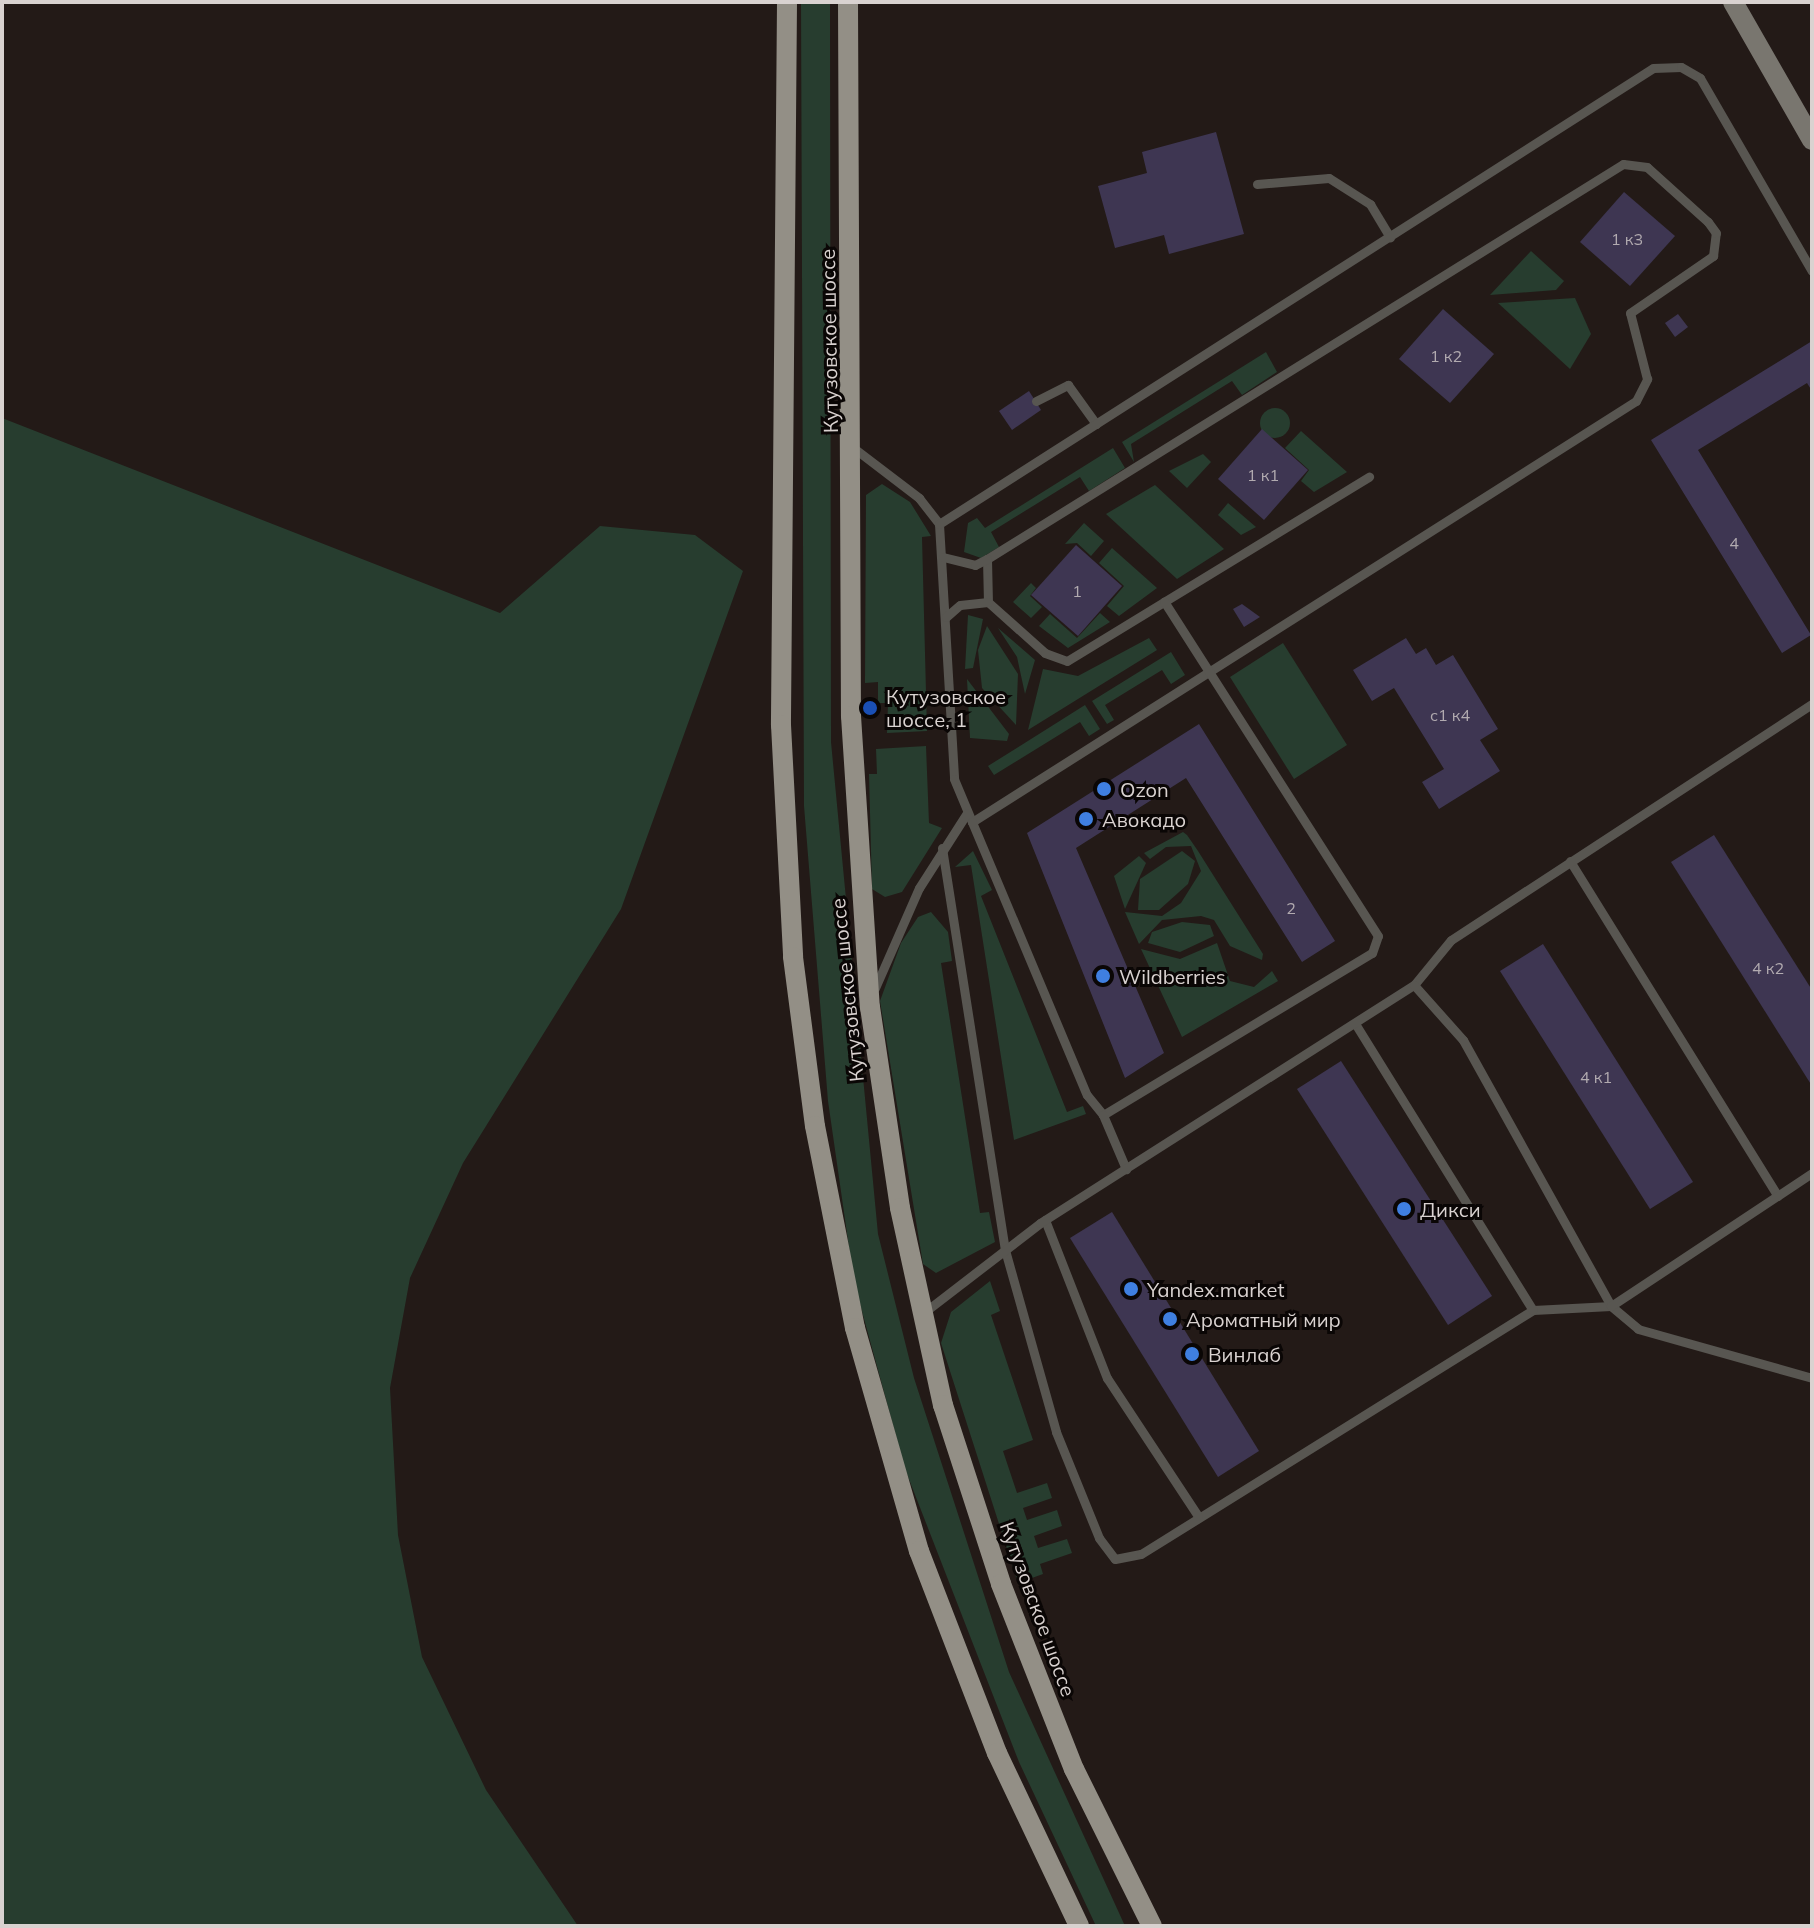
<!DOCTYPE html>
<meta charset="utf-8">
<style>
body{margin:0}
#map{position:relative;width:1814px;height:1928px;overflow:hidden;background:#231a17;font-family:Mulish,sans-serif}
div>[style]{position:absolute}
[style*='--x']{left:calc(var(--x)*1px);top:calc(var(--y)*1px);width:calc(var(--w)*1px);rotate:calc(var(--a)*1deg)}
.green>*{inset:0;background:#273d2f}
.round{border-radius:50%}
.building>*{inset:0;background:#3e3652}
.lane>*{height:9px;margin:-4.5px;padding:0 4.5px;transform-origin:4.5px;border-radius:4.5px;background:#585651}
.secondary>*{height:20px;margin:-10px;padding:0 10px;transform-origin:10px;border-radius:10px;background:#79766f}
.primary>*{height:20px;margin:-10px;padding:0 10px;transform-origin:10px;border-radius:10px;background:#938f86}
.dots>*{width:22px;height:22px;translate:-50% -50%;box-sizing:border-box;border:4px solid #0a0605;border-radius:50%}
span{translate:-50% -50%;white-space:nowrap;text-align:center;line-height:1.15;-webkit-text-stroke:6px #0a0605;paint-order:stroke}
.number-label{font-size:16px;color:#b2abb0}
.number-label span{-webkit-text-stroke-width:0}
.street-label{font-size:20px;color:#d9d2d0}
.poi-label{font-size:20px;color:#d9d2d0}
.left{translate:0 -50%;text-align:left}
.frame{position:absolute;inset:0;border:4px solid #d9d2d0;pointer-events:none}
</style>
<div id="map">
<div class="green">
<div style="clip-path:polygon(801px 2px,830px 2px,831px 742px,878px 1234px,914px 1378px,1009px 1672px,1125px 1926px,1096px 1926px,1019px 1762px,905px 1469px,854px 1282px,828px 1101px,804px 806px)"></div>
<div style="clip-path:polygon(1531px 251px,1564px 281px,1556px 290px,1490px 295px)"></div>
<div style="clip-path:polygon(1575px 298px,1591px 334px,1570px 369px,1498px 303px)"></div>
<div style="clip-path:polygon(1266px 352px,1277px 372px,1242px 395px,1232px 381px,1131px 444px,1134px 462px,1122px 442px)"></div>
<div class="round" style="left:1260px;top:408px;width:30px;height:30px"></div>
<div style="clip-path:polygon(2px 418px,500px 613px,600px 526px,695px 535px,743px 571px,621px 909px,463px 1163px,410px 1278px,390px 1388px,398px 1535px,422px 1657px,486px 1790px,578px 1926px,2px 1926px)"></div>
<div style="clip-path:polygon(1301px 431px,1347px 472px,1314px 492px,1301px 481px,1309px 470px,1285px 448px)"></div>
<div style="clip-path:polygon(1113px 448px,1125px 468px,1089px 491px,1080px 477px,991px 532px,999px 547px,981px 558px,964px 552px,968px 523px,977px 518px,985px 528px)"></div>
<div style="clip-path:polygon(1203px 454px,1211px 462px,1187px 488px,1169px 471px)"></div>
<div style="clip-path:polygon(882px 484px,910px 502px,931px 536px,922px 537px,927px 731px,887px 733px,888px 703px,878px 703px,878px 682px,865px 683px,866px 495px)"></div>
<div style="clip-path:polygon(1155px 485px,1224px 549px,1177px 579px,1106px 514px)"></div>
<div style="clip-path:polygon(1228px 503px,1256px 527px,1241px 535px,1218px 515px)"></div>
<div style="clip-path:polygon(1084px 523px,1104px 541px,1091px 556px,1077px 543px,1065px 544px)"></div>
<div style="clip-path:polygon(1112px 548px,1157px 588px,1119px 616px,1107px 606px,1124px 586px,1099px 563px)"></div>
<div style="clip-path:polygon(1031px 583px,1036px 588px,1030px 596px,1042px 607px,1031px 618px,1013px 602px)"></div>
<div style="clip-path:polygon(1100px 613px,1110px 622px,1068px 648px,1039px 626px,1050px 614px,1077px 638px)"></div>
<div style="clip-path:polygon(968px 615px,983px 619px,973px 668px,965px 669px)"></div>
<div style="clip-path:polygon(987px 626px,1018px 674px,1016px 725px,982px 688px,978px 650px)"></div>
<div style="clip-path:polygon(998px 628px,1035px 660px,1025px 694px,1017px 657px)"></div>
<div style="clip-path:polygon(1149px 638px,1157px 650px,1028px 730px,1043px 669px,1078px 676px)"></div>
<div style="clip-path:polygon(1283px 643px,1347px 745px,1294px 779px,1230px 677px)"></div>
<div style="clip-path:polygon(1171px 652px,1185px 675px,1171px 684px,1162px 670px,1105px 705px,1114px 720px,1107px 724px,1092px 701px)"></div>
<div style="clip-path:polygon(967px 679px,1009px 734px,1007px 741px,970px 738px)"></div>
<div style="clip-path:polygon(1085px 705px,1100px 729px,1089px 736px,1080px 722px,994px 775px,988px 766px)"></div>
<div style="clip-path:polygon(926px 746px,929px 823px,942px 828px,902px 892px,885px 897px,872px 889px,869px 774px,877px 774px,876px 749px)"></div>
<div style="clip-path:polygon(1183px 832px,1187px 835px,1198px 851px,1263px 954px,1262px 960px,1230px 946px,1214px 920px,1201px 916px,1162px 920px,1139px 944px,1125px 912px,1162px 916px,1181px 903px,1201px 871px,1191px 846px,1166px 847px,1150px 859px,1144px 853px)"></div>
<div style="clip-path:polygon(973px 851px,992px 890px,981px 896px,1067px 1112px,1083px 1106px,1086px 1114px,1014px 1140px,971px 865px,955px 867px)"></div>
<div style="clip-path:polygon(1182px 851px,1195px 861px,1188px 884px,1159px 910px,1138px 910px,1140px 879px)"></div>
<div style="clip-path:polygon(1139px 856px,1146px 863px,1125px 909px,1114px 876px)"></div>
<div style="clip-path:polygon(931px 912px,948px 932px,952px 961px,941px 963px,980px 1213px,989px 1212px,995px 1242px,936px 1273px,923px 1264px,880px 1001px,901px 943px,918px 917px)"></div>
<div style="clip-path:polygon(1182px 922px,1210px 925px,1214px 936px,1180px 952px,1148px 943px,1152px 932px)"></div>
<div style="clip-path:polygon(1217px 943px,1230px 981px,1254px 987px,1272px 971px,1278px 981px,1182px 1037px,1141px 949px,1180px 959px)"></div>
<div style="clip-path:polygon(990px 1281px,1000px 1311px,991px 1315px,1033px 1440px,1003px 1451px,1017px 1493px,1047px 1483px,1052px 1498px,1023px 1508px,1027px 1520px,1057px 1510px,1062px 1526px,1034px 1536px,1038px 1548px,1067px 1539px,1072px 1553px,1040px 1564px,1043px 1574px,1018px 1583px,941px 1343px,951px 1312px)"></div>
</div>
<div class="building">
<div style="clip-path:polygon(1216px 132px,1244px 234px,1169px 254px,1164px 235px,1115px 248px,1098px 186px,1147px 173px,1142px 152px)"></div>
<div style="clip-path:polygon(1624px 192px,1675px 236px,1630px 286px,1580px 242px)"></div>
<div style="clip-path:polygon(1443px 309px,1494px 354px,1450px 403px,1399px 359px)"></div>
<div style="clip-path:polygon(1678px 314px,1688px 327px,1675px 337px,1665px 323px)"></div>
<div style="clip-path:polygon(1812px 341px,1812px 391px,1807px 383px,1698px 450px,1811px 635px,1782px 653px,1651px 440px)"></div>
<div style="clip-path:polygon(1029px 391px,1041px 410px,1012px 430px,999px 411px)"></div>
<div style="clip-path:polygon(1262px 429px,1308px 470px,1264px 520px,1218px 479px)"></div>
<div style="clip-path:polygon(1076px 545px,1122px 586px,1078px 636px,1031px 595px)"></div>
<div style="clip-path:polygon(1242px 604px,1260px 617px,1244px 627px,1233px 609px)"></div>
<div style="clip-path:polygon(1406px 638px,1416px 654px,1426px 648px,1436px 665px,1453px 655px,1498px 729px,1480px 740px,1500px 771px,1439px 809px,1422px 782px,1444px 769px,1394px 688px,1372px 701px,1353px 670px)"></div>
<div style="clip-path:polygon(1199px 724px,1335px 941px,1302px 962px,1186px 778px,1076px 848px,1164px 1053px,1125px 1078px,1027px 833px)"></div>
<div style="clip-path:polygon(1714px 835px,1812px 990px,1812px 1086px,1671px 862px)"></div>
<div style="clip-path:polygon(1543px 944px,1693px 1182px,1650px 1209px,1500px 971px)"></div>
<div style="clip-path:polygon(1341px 1061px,1492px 1296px,1448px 1325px,1297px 1089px)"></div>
<div style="clip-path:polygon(1112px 1212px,1259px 1451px,1218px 1477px,1070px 1238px)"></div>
</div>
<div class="lane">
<div style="--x:1257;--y:184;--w:72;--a:-4.8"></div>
<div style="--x:1329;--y:178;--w:49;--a:32.4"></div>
<div style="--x:1370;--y:204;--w:39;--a:59"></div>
<div style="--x:1036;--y:401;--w:36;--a:-27"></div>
<div style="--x:1068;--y:385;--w:48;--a:54.3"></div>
<div style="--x:855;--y:449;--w:81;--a:37.4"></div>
<div style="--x:919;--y:498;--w:33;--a:52"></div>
<div style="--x:939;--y:524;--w:255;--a:86.6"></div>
<div style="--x:954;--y:779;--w:47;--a:67.3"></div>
<div style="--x:972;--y:822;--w:786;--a:-32.38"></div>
<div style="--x:1636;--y:401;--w:25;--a:-63"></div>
<div style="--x:1647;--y:379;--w:68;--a:-104.4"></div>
<div style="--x:1630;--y:313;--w:101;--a:-34.5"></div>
<div style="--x:1713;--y:256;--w:23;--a:-83"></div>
<div style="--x:1716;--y:233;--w:14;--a:-126"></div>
<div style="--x:1708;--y:222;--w:82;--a:-138"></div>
<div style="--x:1647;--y:167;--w:24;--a:-173"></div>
<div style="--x:1623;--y:164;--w:749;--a:148.16"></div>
<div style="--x:987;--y:559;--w:43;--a:88.7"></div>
<div style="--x:988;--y:602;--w:76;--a:41.8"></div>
<div style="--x:1045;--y:653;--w:23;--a:20"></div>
<div style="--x:1067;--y:661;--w:354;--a:-31.4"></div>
<div style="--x:939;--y:524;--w:847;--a:-32.56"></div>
<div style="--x:1653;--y:68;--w:28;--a:-2"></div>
<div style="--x:1681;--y:67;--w:22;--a:30"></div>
<div style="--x:1700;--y:78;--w:223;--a:59.9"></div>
<div style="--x:943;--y:557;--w:33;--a:14"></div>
<div style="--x:975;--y:565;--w:13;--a:-27"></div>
<div style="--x:946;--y:617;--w:18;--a:-41"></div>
<div style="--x:960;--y:605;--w:28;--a:-6"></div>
<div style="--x:972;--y:822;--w:296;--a:67.2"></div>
<div style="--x:1087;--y:1095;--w:26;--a:51"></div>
<div style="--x:1103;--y:1115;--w:314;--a:-31.1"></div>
<div style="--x:1372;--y:953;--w:18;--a:-71"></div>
<div style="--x:1378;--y:936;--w:397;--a:-122.6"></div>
<div style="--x:942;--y:848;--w:407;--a:81.1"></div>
<div style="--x:1005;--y:1250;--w:189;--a:74.3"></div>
<div style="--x:1056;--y:1432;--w:114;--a:67.9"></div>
<div style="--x:1099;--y:1538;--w:26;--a:53"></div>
<div style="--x:1115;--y:1559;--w:26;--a:-11"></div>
<div style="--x:1141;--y:1554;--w:462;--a:-31.9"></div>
<div style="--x:1533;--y:1310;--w:78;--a:-2.9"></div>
<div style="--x:1611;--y:1306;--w:35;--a:40"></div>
<div style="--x:1638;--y:1329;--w:181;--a:15.7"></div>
<div style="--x:1570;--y:861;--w:394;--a:58.2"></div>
<div style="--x:1414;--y:985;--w:58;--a:-50.6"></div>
<div style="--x:1451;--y:940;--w:431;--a:-33.2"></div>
<div style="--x:875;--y:988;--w:109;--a:-66.3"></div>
<div style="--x:919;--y:888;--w:89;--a:-57.4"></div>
<div style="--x:1356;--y:1025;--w:335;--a:58.2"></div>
<div style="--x:1103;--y:1115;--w:59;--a:66.9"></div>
<div style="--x:1045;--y:1220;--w:170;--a:68.6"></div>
<div style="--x:1107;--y:1378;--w:165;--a:56.6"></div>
<div style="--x:922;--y:1314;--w:149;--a:-37.6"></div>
<div style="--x:1040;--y:1223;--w:443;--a:-32.5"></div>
<div style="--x:1414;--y:985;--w:74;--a:48.3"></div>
<div style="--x:1463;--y:1040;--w:304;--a:60.9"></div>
<div style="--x:1611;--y:1306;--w:241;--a:-33.5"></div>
</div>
<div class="secondary">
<div style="--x:1733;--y:2;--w:159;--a:60.2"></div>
</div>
<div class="primary">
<div style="--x:787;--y:2;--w:723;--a:90.48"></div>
<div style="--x:781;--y:725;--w:232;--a:87"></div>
<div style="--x:793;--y:957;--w:170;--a:82.6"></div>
<div style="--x:815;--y:1126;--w:206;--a:78.8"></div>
<div style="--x:855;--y:1328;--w:232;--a:74"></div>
<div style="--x:919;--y:1551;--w:217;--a:68.9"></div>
<div style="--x:997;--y:1753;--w:191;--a:64.6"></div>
<div style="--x:848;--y:2;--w:714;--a:89.76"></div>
<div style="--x:851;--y:716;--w:292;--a:86.3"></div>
<div style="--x:870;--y:1007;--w:203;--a:81.5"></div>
<div style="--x:900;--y:1208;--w:202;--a:77.7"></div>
<div style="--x:943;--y:1405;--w:188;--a:72"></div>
<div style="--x:1001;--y:1584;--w:199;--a:68.5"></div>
<div style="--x:1074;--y:1769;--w:175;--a:63.6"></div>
</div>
<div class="dots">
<div style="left:870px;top:708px;background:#1a4fb4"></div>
<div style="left:1104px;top:789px;background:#3f7fe0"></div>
<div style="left:1086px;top:819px;background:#3f7fe0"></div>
<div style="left:1103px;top:976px;background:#3f7fe0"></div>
<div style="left:1404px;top:1209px;background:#3f7fe0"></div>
<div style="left:1131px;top:1289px;background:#3f7fe0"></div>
<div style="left:1170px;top:1319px;background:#3f7fe0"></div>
<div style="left:1192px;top:1354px;background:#3f7fe0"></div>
</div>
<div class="number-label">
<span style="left:1627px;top:239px">1 к3</span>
<span style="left:1446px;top:356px">1 к2</span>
<span style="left:1263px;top:475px">1 к1</span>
<span style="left:1734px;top:543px">4</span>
<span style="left:1077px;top:591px">1</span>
<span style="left:1450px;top:715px">с1 к4</span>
<span style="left:1291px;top:908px">2</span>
<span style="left:1768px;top:968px">4 к2</span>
<span style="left:1596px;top:1077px">4 к1</span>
</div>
<div class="street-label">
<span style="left:829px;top:341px;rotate:-91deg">Кутузовское шоссе</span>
<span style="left:847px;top:990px;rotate:-96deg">Кутузовское шоссе</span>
<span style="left:1038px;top:1609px;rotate:70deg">Кутузовское шоссе</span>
</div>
<div class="poi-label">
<span class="left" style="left:886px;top:708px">Кутузовское<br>шоссе, 1</span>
<span class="left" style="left:1120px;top:789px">Ozon</span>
<span class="left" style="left:1102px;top:819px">Авокадо</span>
<span class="left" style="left:1119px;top:976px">Wildberries</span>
<span class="left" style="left:1420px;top:1209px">Дикси</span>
<span class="left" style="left:1147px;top:1289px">Yandex.market</span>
<span class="left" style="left:1186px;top:1319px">Ароматный мир</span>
<span class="left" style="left:1208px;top:1354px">Винлаб</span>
</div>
<div class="frame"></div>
</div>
